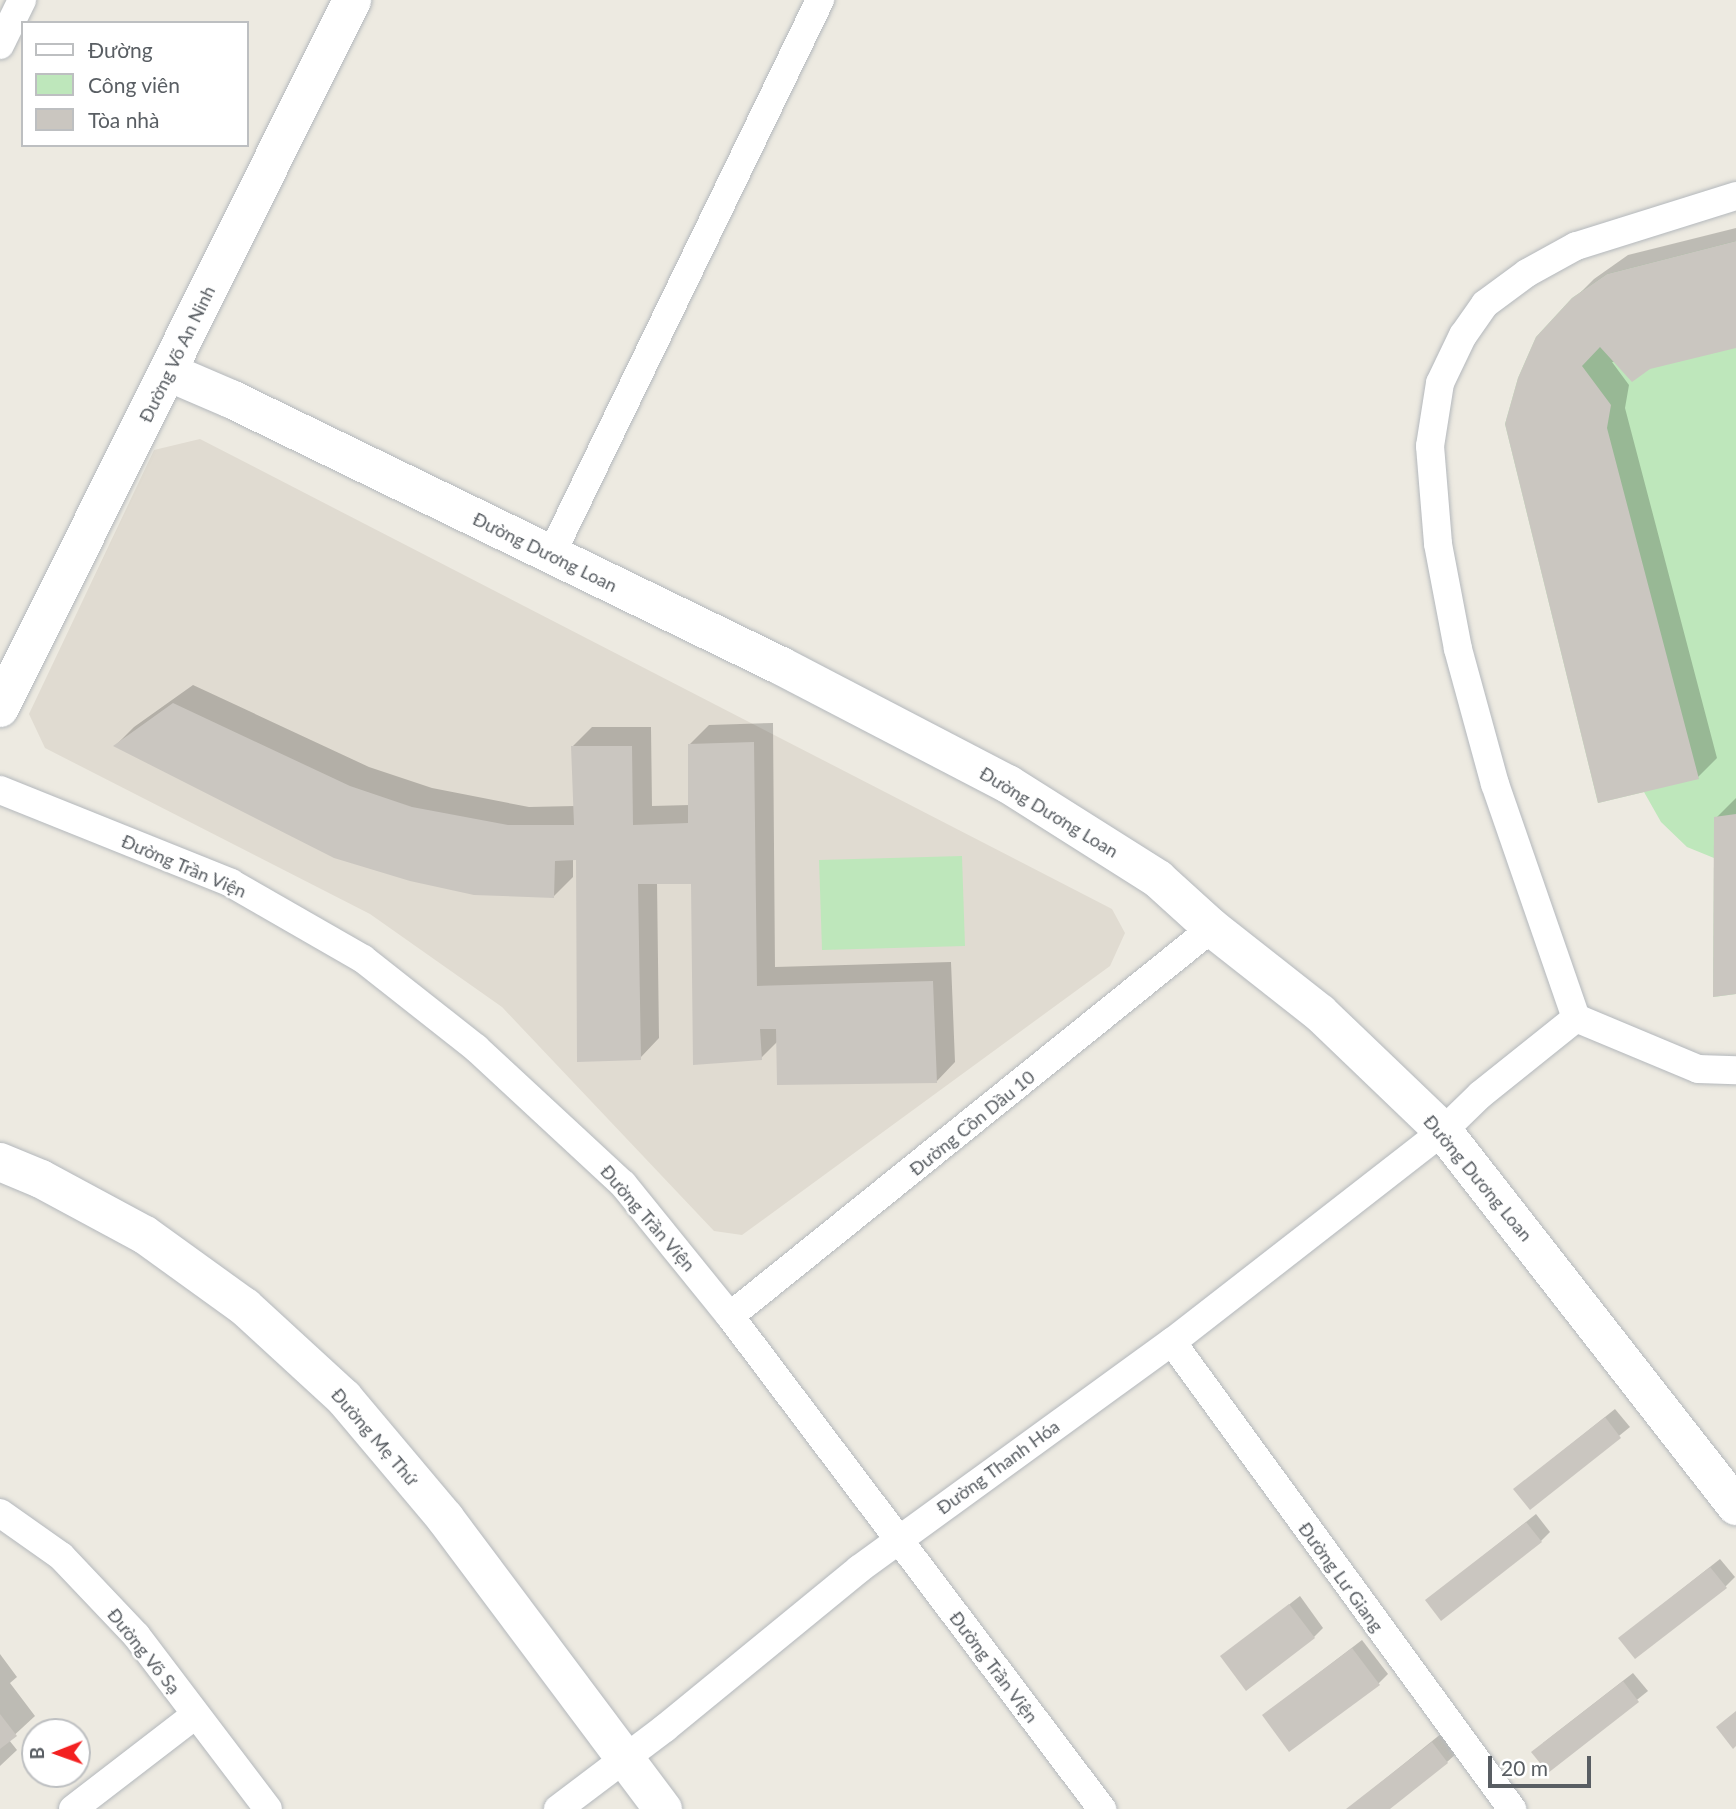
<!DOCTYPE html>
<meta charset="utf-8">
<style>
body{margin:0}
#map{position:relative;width:1736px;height:1809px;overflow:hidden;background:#edeae1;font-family:Lato,sans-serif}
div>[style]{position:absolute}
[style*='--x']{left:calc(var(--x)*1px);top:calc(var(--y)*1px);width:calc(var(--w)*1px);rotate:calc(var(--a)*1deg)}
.education>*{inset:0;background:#e0dbd1}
.green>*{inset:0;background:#bee7bb}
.shadow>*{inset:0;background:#0003}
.building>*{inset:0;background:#cac6c0}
.roads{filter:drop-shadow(0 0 2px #b4b8bc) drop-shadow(0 0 2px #b4b8bc)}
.street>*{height:28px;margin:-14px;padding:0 14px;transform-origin:14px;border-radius:14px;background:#fff}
.secondary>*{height:38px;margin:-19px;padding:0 19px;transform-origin:19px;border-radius:19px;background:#fff}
span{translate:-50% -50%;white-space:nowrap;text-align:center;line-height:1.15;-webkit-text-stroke:5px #fff;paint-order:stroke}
.street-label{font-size:18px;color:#595e63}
.legend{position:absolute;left:21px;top:21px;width:228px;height:126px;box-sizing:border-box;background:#fff;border:2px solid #bdbfc1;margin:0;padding:9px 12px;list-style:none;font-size:21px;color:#595e63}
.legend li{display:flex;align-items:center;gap:14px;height:35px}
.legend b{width:35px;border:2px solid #bdbfc1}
.north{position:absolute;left:21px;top:1718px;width:70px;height:70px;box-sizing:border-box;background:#fff;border:2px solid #bdbfc1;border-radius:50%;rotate:269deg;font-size:19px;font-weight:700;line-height:28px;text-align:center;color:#595e63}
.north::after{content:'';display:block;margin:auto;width:24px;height:32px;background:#f32121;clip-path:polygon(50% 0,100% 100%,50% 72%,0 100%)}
.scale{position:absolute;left:1488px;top:1756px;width:103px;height:32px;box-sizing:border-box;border:4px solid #595e63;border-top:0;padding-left:9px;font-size:21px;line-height:24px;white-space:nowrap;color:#595e63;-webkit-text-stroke:5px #fff;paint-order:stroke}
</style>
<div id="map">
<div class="education">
<div style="clip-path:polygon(200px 439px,1112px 909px,1125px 933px,1110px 966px,742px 1235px,714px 1231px,502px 1007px,370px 914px,45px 748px,29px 714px,154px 450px)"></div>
</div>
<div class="green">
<div style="clip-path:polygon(1736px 241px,1736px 994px,1713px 997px,1714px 858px,1687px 847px,1661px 822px,1644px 792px,1598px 803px,1505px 424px,1518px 378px,1536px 337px,1572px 298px,1607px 274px)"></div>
<div style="clip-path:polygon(962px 856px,965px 946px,822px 950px,819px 860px)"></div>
</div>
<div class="shadow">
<div style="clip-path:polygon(1736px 228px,1736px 346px,1612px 362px,1629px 385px,1625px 408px,1717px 758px,1698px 777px,1600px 801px,1574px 299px,1594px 279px,1628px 255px)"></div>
<div style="clip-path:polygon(193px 685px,369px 767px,432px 788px,529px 807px,575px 806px,573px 746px,592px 727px,651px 727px,652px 806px,690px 805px,690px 744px,709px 725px,773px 723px,775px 967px,951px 962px,955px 1062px,936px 1082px,778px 1041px,761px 1058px,693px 882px,657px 882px,659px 1038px,640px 1058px,578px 858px,573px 858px,573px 877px,554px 896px,116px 745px,134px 727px)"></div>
<div style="clip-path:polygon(1736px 798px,1736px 993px,1716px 818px)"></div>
<div style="clip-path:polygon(1615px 1409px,1630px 1427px,1530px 1508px,1515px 1489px)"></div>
<div style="clip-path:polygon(1536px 1514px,1550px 1532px,1541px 1541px,1427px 1600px)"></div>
<div style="clip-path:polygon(1720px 1559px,1735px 1577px,1725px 1587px,1620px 1638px)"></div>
<div style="clip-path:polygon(1300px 1596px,1323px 1628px,1314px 1637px,1223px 1656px)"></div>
<div style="clip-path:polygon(1362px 1640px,1388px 1674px,1378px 1684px,1264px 1715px)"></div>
<div style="clip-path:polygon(0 1654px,17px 1677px,10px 1683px,35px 1716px,9px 1740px,17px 1750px,0 1766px)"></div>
<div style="clip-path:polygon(1633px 1673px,1648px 1691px,1548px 1771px,1543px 1743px)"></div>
<div style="clip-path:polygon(1442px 1733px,1457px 1753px,1447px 1762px,1387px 1809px,1348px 1809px)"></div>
</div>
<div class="building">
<div style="clip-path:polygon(1736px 241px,1736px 348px,1650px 369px,1632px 382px,1600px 347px,1582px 366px,1611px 405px,1607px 428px,1699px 779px,1598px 803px,1505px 424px,1518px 378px,1536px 337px,1572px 298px,1607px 274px)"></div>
<div style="clip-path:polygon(173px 703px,350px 786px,412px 807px,508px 825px,574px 825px,571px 746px,632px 746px,633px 825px,688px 823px,688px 744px,754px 742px,757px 986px,933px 981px,937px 1083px,777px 1085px,776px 1029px,760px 1029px,762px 1060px,693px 1065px,691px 884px,638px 884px,641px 1060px,577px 1062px,576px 860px,555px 861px,554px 898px,474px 895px,410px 881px,334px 858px,113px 746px)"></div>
<div style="clip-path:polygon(1736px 814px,1736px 994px,1713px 997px,1714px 817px)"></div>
<div style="clip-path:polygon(1605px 1417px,1621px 1438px,1530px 1510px,1513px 1489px)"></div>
<div style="clip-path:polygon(1526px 1522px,1542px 1542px,1441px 1621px,1425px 1600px)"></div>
<div style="clip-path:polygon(1710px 1567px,1727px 1588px,1635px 1659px,1618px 1638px)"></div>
<div style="clip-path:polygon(1289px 1604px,1315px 1638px,1246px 1691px,1220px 1656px)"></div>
<div style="clip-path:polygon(1352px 1648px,1380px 1685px,1289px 1752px,1262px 1715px)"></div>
<div style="clip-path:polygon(1623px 1681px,1639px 1702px,1548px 1773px,1531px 1752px)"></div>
<div style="clip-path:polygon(1736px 1711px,1736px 1746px,1733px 1749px,1716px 1727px)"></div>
<div style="clip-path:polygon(0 1714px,17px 1736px,0 1749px)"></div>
<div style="clip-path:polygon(1432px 1742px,1448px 1763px,1390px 1809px,1346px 1809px)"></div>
</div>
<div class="roads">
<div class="street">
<div style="--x:0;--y:45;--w:50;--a:-63.9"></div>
<div style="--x:1736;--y:196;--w:168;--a:162.6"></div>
<div style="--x:1576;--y:246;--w:56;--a:151.1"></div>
<div style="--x:1527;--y:273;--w:52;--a:143.6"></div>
<div style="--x:1485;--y:304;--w:38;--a:125"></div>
<div style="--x:1463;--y:335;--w:53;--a:115.6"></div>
<div style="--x:1440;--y:383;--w:64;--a:99"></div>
<div style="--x:1430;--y:446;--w:98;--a:85.3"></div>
<div style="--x:1438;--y:544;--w:107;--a:79.2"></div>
<div style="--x:1458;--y:649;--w:140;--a:74.7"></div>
<div style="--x:1495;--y:784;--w:248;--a:70.9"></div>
<div style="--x:1576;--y:1018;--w:132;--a:22.7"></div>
<div style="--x:1698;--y:1069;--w:38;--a:2"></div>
<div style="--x:551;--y:555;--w:617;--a:-64.14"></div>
<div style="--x:0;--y:790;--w:249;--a:21.9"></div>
<div style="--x:231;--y:883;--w:152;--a:29.9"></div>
<div style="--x:363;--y:959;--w:144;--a:38.2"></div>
<div style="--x:476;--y:1048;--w:200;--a:42.8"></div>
<div style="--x:623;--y:1184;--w:170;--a:51"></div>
<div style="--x:730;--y:1316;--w:618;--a:52.96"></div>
<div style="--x:730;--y:1316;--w:619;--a:-38.83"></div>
<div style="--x:1172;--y:1342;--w:578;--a:53.94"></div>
<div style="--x:0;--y:1513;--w:75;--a:35.2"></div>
<div style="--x:61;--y:1556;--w:109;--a:46.5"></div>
<div style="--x:136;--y:1635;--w:218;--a:52.8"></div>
<div style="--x:73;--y:1809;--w:154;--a:-37.6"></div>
<div style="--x:558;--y:1809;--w:134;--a:-37.1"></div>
<div style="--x:665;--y:1728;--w:251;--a:-39.3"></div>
<div style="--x:859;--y:1569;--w:387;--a:-36"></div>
<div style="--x:1172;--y:1342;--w:343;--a:-37.9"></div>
<div style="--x:1443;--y:1131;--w:52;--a:-44.2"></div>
<div style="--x:1480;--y:1095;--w:123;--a:-38.7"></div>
</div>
<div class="secondary">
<div style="--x:168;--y:372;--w:69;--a:23.2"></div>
<div style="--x:231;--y:399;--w:611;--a:25.89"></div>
<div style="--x:781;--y:666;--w:256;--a:27.5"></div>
<div style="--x:1008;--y:784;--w:178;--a:32.3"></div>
<div style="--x:1158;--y:879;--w:73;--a:42.2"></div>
<div style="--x:1212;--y:928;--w:137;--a:38.2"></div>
<div style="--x:1320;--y:1013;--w:170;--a:43.8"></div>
<div style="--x:1443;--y:1131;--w:476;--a:52"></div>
<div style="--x:0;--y:708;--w:791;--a:-63.56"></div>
<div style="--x:0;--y:1162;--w:44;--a:22.5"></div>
<div style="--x:41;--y:1179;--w:118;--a:28.3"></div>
<div style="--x:145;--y:1235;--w:123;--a:35.8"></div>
<div style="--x:245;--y:1307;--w:134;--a:42.6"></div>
<div style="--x:344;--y:1398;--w:157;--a:49.9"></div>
<div style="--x:445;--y:1518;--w:364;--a:53.2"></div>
</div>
</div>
<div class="street-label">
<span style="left:177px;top:354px;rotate:-64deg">Đường Võ An Ninh</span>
<span style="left:545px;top:552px;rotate:26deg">Đường Dương Loan</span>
<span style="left:1049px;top:812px;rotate:31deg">Đường Dương Loan</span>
<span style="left:184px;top:866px;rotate:23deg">Đường Trần Viện</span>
<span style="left:972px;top:1123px;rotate:-39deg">Đường Cồn Dầu 10</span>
<span style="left:1478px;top:1178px;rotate:50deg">Đường Dương Loan</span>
<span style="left:648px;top:1218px;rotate:49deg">Đường Trần Viện</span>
<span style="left:375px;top:1437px;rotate:49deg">Đường Mẹ Thứ</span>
<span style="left:998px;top:1467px;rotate:-36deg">Đường Thanh Hóa</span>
<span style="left:1341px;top:1577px;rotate:54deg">Đường Lư Giang</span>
<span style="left:144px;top:1651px;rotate:51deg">Đường Võ Sạ</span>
<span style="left:994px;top:1667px;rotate:53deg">Đường Trần Viện</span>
</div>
<ul class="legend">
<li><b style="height:9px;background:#fff"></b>Đường</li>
<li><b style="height:19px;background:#bee7bb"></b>Công viên</li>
<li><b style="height:19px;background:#cac6c0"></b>Tòa nhà</li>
</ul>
<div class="north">B</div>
<div class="scale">20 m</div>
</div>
